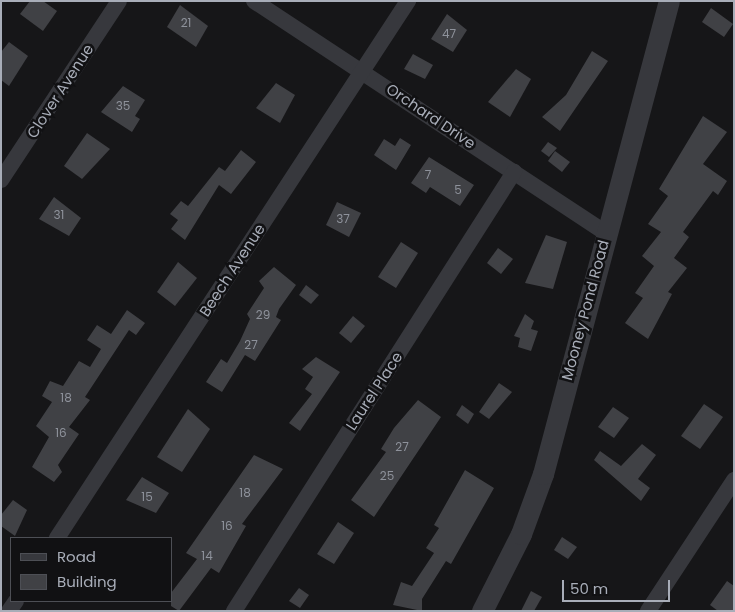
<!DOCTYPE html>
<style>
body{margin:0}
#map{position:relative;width:735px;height:612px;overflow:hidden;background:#161618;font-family:Poppins,sans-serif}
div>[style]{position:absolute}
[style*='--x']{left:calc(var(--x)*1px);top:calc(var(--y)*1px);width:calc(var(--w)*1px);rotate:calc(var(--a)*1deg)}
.building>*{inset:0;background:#404145}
.minor>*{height:16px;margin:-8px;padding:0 8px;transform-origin:8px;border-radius:8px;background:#37383d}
.tertiary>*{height:21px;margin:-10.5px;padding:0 10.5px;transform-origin:10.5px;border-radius:10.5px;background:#37383d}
span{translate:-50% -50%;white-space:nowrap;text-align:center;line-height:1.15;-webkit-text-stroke:5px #111113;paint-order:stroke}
.number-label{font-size:12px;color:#8e929b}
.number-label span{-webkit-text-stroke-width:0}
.street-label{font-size:15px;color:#a8adb8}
.frame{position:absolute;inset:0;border:2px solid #a8adb8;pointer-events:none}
.legend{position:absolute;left:10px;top:537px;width:162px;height:65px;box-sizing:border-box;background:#111113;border:1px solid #4d4f55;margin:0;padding:6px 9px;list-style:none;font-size:15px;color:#a8adb8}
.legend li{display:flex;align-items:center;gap:10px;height:25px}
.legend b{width:25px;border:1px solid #4d4f55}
.scale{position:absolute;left:562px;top:580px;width:108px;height:22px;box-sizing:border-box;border:2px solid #a8adb8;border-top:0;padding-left:6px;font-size:15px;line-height:18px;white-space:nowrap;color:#a8adb8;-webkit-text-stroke:4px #111113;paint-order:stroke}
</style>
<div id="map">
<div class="building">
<div style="clip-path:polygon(30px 1px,43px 1px,57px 11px,43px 31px,20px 14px)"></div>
<div style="clip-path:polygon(180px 5px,208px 26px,196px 47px,167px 27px)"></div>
<div style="clip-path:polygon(711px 8px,733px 24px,724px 37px,702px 22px)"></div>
<div style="clip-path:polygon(447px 14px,467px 30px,453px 52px,431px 39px)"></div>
<div style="clip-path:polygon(9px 42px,28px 56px,9px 86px,1px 80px,1px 52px)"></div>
<div style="clip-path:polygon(592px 51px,608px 61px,560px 131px,542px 117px,566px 95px)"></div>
<div style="clip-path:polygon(413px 54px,433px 65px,425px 79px,404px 69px)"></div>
<div style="clip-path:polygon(516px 69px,531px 79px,510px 117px,488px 102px)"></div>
<div style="clip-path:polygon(276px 83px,295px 95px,280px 123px,256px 108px)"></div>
<div style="clip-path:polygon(123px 86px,145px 100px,135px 116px,140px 119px,132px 132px,101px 112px)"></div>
<div style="clip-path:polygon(703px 116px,727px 132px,703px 164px,727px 181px,718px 195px,713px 191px,683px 232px,689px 237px,674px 258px,687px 268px,668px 292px,672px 294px,648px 339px,625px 323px,643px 298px,635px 293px,654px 266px,642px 256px,661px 232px,648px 224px,668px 196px,659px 189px)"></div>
<div style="clip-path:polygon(87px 133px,110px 149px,82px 179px,64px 166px)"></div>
<div style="clip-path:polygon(400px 138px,411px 145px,396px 170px,374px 155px,384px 139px,395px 146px)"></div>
<div style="clip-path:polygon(548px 142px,557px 148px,549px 157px,541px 151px)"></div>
<div style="clip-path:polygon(241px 150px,256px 162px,231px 194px,219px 185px,185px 240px,171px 229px,178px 220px,170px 214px,181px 201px,188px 206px,219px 167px,225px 171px)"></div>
<div style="clip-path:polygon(555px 151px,570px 162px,562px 172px,548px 161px)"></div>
<div style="clip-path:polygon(429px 157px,474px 185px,460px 206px,430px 187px,426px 193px,411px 183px)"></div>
<div style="clip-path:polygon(54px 197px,81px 218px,69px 236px,39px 219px)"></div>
<div style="clip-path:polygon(337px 202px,361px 213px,349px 237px,326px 225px)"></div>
<div style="clip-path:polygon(546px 235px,567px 242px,553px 289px,525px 283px)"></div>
<div style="clip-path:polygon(401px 242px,418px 253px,396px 288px,378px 277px)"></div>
<div style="clip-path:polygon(498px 248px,513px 259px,501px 274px,487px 263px)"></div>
<div style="clip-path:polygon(178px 262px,197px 278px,175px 306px,157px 292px)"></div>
<div style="clip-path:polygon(274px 267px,296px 285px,279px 309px,276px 317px,281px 320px,255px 361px,245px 355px,222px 392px,206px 382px,221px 359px,227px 363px,240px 341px,250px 319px,247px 314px,264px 288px,259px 281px)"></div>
<div style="clip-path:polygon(306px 285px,319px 295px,311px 304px,299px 295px)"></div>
<div style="clip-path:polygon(127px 310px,145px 323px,136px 335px,129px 330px,85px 397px,90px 400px,69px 427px,79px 434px,58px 465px,62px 472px,54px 482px,32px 467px,49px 437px,36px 426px,52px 402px,42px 396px,50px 381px,63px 386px,79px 361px,90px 367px,101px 349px,87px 340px,97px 325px,111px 334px)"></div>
<div style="clip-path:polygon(525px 314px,534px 321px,531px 329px,538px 331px,531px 351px,518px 347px,520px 338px,514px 336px)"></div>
<div style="clip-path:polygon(353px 316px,365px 326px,351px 343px,339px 333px)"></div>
<div style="clip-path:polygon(316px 357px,340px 372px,300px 431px,289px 423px,312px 394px,305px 389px,313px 377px,302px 369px)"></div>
<div style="clip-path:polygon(499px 383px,512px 392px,489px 419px,479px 412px)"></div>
<div style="clip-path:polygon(418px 400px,441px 417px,374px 517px,351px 500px,386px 452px,381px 449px,394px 428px)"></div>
<div style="clip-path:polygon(704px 404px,723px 417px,700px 449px,681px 436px)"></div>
<div style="clip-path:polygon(462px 405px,474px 414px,468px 424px,456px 415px)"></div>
<div style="clip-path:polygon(613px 407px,629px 418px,614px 438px,598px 427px)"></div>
<div style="clip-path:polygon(188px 409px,210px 429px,182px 472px,157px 457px)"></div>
<div style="clip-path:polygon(642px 444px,656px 455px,638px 479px,650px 488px,641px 501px,594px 460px,600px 451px,621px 466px)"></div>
<div style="clip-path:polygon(254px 455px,283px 469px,242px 524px,246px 526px,219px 573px,211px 568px,179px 611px,171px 606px,171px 593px,197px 559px,186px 553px)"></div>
<div style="clip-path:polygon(465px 470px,494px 488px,451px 564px,446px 561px,422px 599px,422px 611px,393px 605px,401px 582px,412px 586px,434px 553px,426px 548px,439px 528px,434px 525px)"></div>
<div style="clip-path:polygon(142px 477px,169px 493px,156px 513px,126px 500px)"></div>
<div style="clip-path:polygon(13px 500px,27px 510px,15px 536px,1px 526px,1px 515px)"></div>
<div style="clip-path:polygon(338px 522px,354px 533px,334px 564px,317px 554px)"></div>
<div style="clip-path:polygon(562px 537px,577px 547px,568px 559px,554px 550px)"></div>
<div style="clip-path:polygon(727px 581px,734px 586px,734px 611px,718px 611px,710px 605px)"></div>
<div style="clip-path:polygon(299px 588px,309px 595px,300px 608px,289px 601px)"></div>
<div style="clip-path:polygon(531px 591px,542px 597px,534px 611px,521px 611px)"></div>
</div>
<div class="minor">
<div style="--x:254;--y:1;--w:422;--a:33.4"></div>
<div style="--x:1;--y:180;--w:214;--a:-56.6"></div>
<div style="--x:57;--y:538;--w:642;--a:-56.83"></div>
<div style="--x:9;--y:611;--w:12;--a:-55"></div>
<div style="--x:234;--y:611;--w:521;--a:-57.47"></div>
<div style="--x:648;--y:611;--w:157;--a:-56.7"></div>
</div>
<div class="tertiary">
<div style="--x:482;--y:611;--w:86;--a:-63.1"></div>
<div style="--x:521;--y:534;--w:64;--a:-69.9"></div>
<div style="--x:543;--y:474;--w:489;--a:-75.1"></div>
</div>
<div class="number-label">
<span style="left:186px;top:23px">21</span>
<span style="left:449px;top:34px">47</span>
<span style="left:123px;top:106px">35</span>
<span style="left:428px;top:175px">7</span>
<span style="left:458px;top:190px">5</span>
<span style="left:59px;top:215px">31</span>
<span style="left:343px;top:219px">37</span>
<span style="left:263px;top:315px">29</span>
<span style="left:251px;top:345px">27</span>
<span style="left:66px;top:398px">18</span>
<span style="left:61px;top:433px">16</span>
<span style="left:402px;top:447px">27</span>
<span style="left:387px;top:476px">25</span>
<span style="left:245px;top:493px">18</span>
<span style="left:147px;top:497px">15</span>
<span style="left:227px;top:526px">16</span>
<span style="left:207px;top:556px">14</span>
</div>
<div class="street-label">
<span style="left:60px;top:91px;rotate:-57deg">Clover Avenue</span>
<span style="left:431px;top:116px;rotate:34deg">Orchard Drive</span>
<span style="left:232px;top:270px;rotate:-57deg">Beech Avenue</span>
<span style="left:585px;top:310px;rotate:-75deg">Mooney Pond Road</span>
<span style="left:374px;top:391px;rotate:-57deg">Laurel Place</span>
</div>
<div class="frame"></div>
<ul class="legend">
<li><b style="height:6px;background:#37383d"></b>Road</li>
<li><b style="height:14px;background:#404145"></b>Building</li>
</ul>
<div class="scale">50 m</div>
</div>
